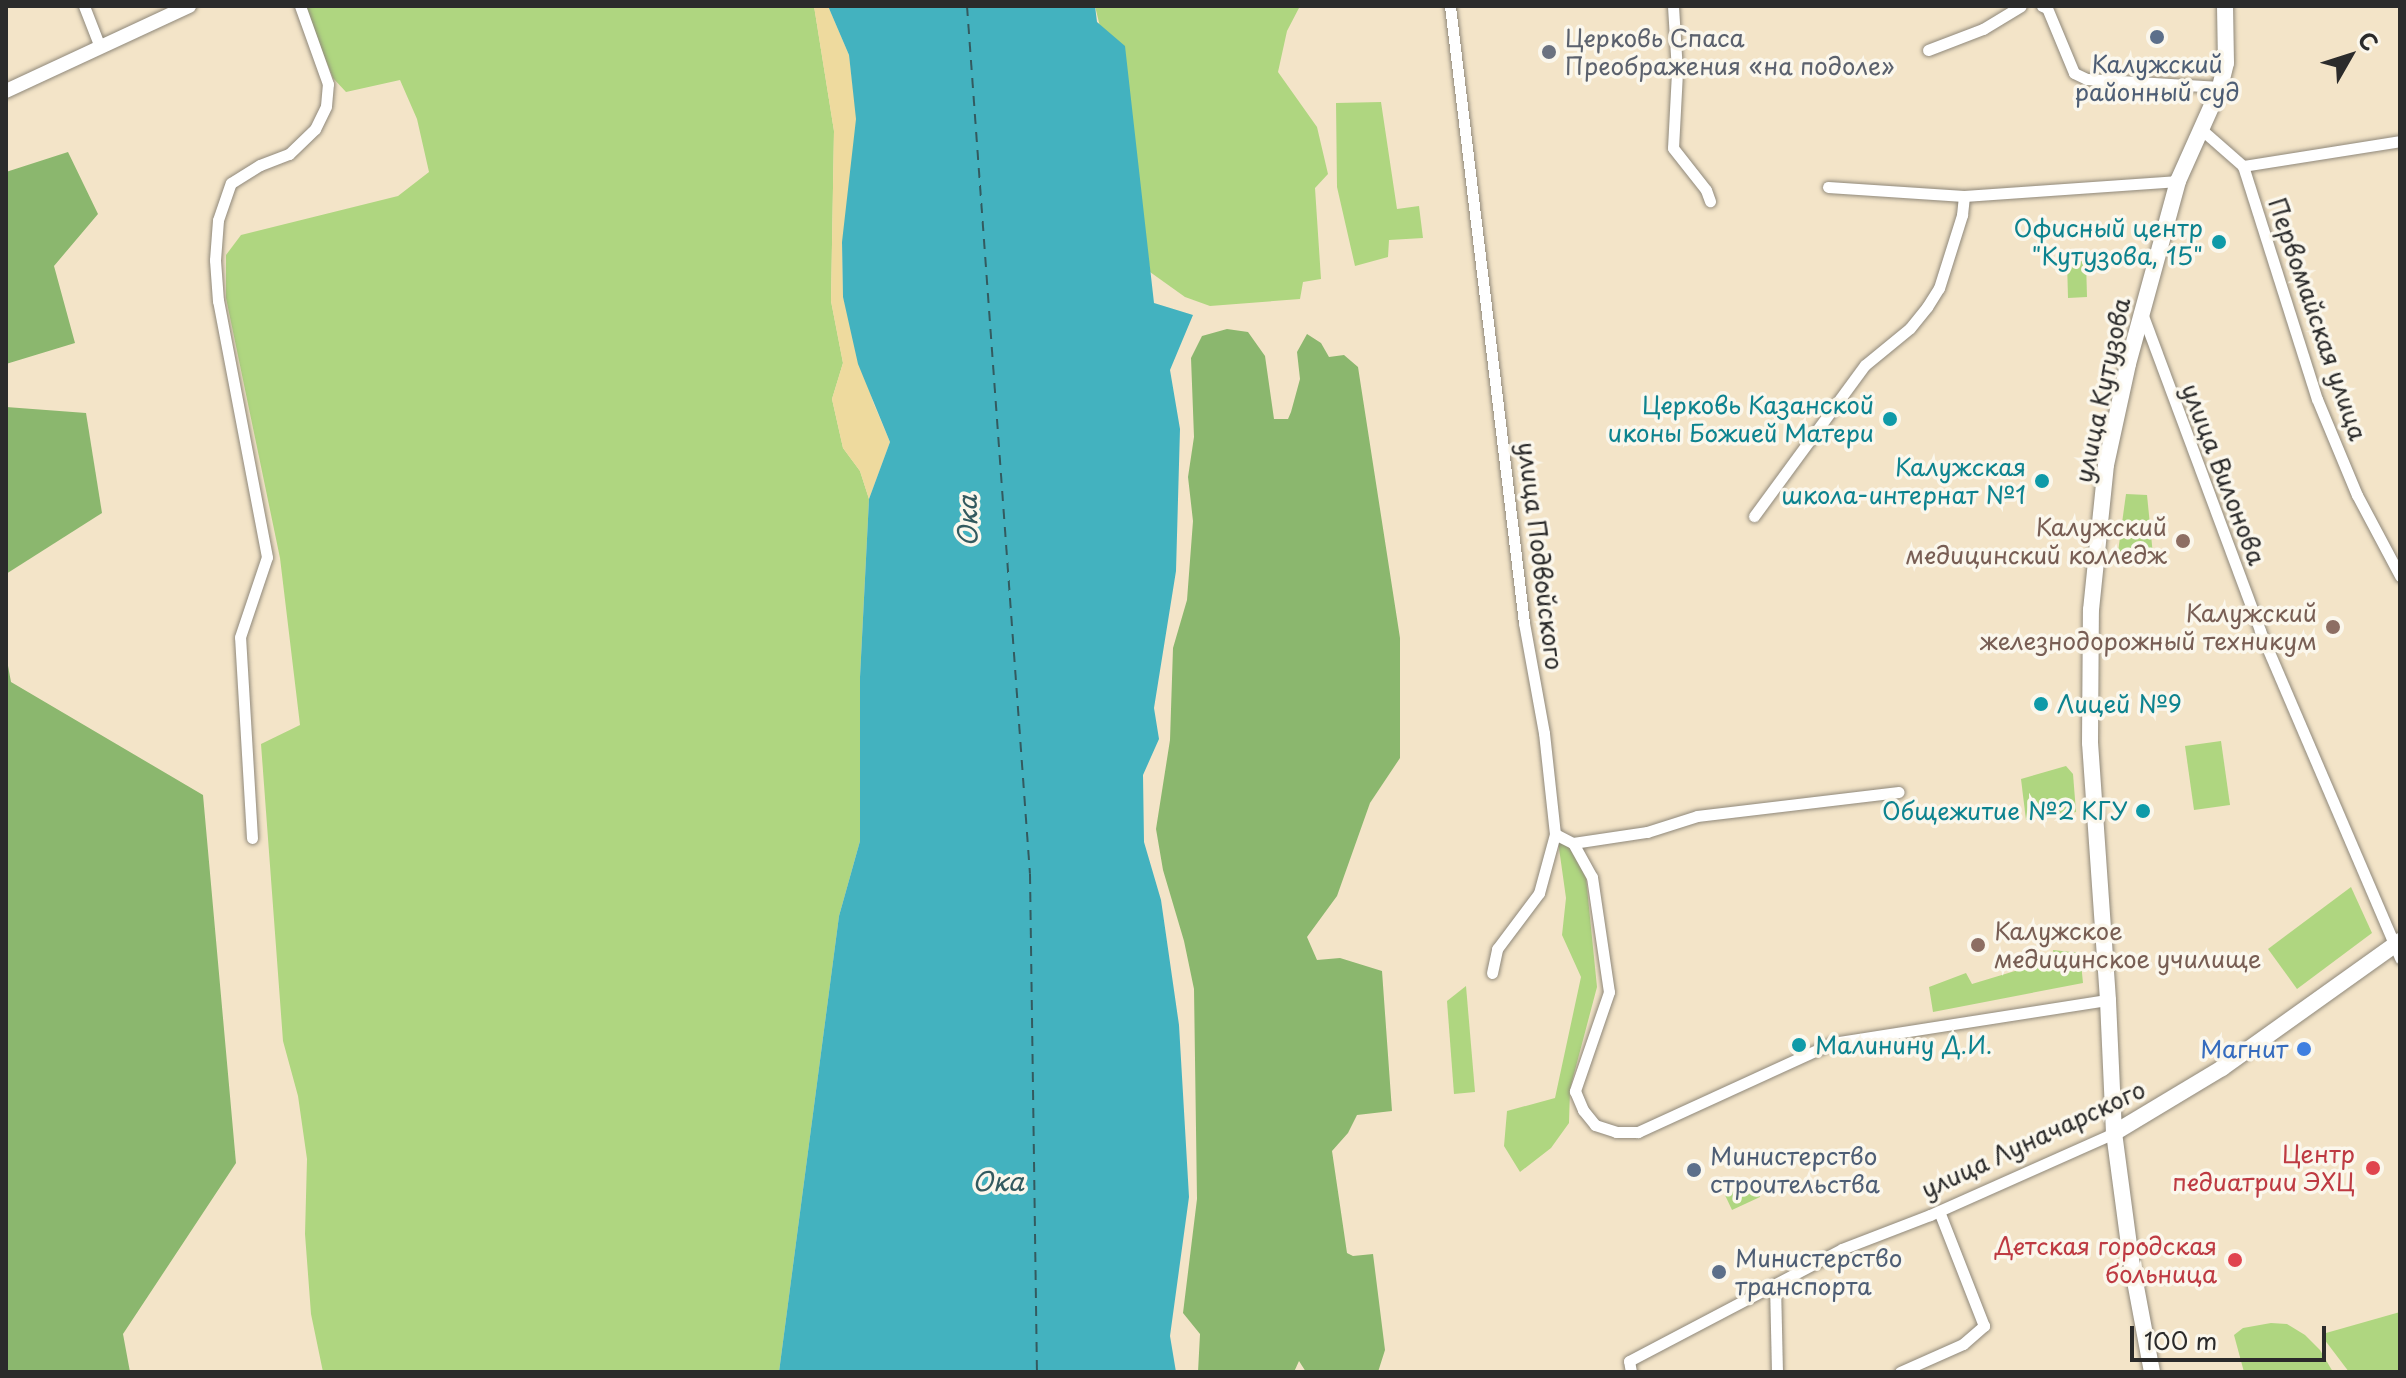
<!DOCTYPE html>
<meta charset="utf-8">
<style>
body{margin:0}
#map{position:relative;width:2406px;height:1378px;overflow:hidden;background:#f3e4c8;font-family:"Playpen Sans",sans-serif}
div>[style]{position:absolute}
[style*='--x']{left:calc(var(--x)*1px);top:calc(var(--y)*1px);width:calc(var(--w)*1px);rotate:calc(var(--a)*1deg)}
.green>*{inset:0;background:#afd680}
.forest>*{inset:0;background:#8bb76e}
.sand>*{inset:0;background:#eeda9e}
.water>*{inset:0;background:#43b2bf}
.ferry>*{height:2px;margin-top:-1px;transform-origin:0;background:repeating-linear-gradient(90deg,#335a5f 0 10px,transparent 0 18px)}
.roads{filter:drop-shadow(0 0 2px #8f887a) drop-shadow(0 0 2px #8f887a)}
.minor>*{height:11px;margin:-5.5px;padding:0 5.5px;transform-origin:5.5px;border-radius:5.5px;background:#fff}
.tertiary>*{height:14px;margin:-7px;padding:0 7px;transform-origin:7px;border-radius:7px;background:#fff}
.secondary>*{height:16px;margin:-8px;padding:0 8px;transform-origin:8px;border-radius:8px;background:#fff}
.dots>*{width:22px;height:22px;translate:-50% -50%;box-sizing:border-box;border:4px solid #fbf7ec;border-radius:50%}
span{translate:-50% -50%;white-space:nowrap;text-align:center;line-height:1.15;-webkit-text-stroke:7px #fbf7ec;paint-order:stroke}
.worship-label{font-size:24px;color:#5b616d}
.left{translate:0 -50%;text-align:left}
.service-label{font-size:24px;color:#4e5e75}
.culture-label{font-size:24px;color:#0d838f}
.right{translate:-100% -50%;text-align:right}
.street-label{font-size:24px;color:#2b2b2b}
.education-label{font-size:24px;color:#785e54}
.shop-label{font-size:24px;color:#366cbe}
.health-label{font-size:24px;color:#be3a42}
.water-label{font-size:26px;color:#335a5f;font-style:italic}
.frame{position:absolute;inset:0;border:8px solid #2b2b2b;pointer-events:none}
.north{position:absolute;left:2310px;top:16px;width:80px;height:80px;-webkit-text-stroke:6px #fbf7ec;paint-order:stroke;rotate:51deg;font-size:22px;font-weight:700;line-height:32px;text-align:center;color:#2b2b2b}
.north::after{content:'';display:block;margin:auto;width:28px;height:36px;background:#2b2b2b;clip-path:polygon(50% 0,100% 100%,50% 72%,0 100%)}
.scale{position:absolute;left:2130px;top:1326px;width:196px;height:36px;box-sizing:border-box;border:4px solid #2b2b2b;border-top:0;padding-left:10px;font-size:24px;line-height:28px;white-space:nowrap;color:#2b2b2b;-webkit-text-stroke:6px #fbf7ec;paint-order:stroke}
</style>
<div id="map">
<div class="green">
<div style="clip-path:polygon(304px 6px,814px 6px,834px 131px,831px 301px,843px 363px,832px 399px,843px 448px,860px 471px,869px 499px,860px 677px,860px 841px,839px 916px,779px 1372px,323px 1372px,311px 1314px,305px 1234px,307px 1159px,298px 1096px,283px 1041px,261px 744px,300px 725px,280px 558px,226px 298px,226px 255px,241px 235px,398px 196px,429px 172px,417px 119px,400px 80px,346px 92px,333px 78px)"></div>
<div style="clip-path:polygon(1095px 6px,1300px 6px,1287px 31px,1278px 72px,1317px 127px,1328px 174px,1315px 188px,1321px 279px,1303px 282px,1300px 299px,1210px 306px,1185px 297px,1150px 272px,1140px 192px)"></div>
<div style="clip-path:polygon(1381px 102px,1397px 209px,1419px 206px,1423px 238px,1389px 240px,1388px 257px,1355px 266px,1337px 187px,1336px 103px)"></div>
<div style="clip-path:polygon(2067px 261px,2086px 261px,2087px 297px,2068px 298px)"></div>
<div style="clip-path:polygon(2126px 494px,2147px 495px,2153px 555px,2118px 552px)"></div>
<div style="clip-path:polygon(2221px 741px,2230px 805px,2194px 810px,2185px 746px)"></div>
<div style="clip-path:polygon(2066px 766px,2073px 774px,2076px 812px,2026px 820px,2021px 779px)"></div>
<div style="clip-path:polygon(1558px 841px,1569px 847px,1586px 878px,1597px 987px,1570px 1089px,1569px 1123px,1551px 1148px,1520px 1172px,1504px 1146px,1507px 1111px,1555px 1098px,1581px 977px,1562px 935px,1566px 898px)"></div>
<div style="clip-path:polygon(2351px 887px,2372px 933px,2297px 989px,2268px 949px)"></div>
<div style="clip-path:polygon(2053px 950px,2080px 953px,2083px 983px,1933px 1012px,1929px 987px,1966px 973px,1972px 984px,2055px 959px)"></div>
<div style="clip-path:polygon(1466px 986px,1475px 1092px,1454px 1094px,1447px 1001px)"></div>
<div style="clip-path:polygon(1753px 1182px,1760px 1197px,1732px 1210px,1725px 1195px)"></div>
<div style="clip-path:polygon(2400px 1312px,2400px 1372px,2349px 1372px,2324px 1339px,2326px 1333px)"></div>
<div style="clip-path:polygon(2271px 1323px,2287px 1324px,2305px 1335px,2320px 1350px,2333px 1372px,2244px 1372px,2234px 1335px,2243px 1328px)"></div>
</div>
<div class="forest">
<div style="clip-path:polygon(68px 152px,98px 214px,54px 266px,75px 343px,6px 364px,6px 172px)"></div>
<div style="clip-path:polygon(1227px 329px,1248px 332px,1265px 356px,1274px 419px,1288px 419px,1291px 412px,1300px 379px,1297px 352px,1307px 334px,1321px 343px,1329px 357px,1344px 355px,1358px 367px,1400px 638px,1400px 758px,1370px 803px,1337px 896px,1307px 937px,1317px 960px,1340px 958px,1382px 971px,1392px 1111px,1357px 1115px,1348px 1133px,1332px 1151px,1347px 1253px,1353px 1256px,1373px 1254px,1385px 1350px,1378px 1372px,1306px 1372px,1299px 1361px,1294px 1372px,1198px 1372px,1200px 1334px,1183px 1313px,1197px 1199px,1194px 989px,1184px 941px,1163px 870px,1156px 829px,1170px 740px,1173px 648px,1187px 600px,1193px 521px,1188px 477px,1194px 437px,1191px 358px,1202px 336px)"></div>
<div style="clip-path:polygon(6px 407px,86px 413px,102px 513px,6px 574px)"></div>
<div style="clip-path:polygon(6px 655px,11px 682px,203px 795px,236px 1163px,123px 1334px,130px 1372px,6px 1372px)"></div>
</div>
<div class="sand">
<div style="clip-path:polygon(814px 6px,828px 6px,849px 55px,867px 204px,842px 242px,843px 297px,873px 402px,890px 442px,869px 499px,860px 471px,843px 448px,832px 399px,843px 363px,831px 301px,834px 131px)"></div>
</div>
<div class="water">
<div style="clip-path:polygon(828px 6px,1095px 6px,1097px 22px,1125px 46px,1154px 303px,1193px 315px,1170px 370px,1180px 429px,1176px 571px,1154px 708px,1159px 739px,1143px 775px,1144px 842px,1161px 900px,1179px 1025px,1189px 1197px,1170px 1336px,1176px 1372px,779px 1372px,839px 916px,860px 841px,860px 677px,869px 499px,890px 442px,858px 364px,843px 297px,842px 242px,856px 119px,849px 55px)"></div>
</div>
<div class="ferry">
<div style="--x:967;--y:6;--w:870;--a:85.85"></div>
<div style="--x:1030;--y:874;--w:498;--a:89.2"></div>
</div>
<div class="roads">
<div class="minor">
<div style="--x:84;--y:6;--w:44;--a:68.7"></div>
<div style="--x:1450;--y:6;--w:621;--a:83.16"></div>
<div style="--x:1524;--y:623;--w:112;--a:79.7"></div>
<div style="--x:1544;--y:733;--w:102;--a:83.8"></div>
<div style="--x:1555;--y:834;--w:20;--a:27"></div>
<div style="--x:1573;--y:843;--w:39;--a:61"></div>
<div style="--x:1592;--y:877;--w:116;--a:81.6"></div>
<div style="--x:1609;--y:992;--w:105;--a:109"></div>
<div style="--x:1575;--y:1091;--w:21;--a:67"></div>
<div style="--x:1583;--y:1110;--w:19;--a:51"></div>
<div style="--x:1595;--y:1125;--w:22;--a:18"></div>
<div style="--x:1616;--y:1132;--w:22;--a:0"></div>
<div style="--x:1638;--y:1132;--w:213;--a:-24.6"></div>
<div style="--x:1832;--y:1043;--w:279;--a:-8.9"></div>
<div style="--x:1673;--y:6;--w:66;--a:86.5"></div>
<div style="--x:1677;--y:72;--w:76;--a:93"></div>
<div style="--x:1673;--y:148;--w:53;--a:51.8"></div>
<div style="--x:1706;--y:190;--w:12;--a:70"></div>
<div style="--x:2042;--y:6;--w:5;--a:22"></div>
<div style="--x:2047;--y:8;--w:70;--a:67.4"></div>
<div style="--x:2074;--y:73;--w:14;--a:25"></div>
<div style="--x:2087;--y:79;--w:133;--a:3.4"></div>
<div style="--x:1928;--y:50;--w:59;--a:-20.9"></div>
<div style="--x:1983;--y:29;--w:44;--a:-31.2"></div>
<div style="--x:2202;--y:130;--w:55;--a:41.3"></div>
<div style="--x:2243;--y:166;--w:244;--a:72.4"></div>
<div style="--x:2317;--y:399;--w:104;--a:67.4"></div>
<div style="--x:2357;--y:495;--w:92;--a:62"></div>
<div style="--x:2243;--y:166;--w:159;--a:-9"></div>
<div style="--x:1828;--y:187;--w:136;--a:3.8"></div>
<div style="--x:1964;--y:196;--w:215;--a:-4"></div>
<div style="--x:2142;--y:313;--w:339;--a:69.6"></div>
<div style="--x:2260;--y:631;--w:356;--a:66.8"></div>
<div style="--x:1754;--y:516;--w:187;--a:-53.7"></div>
<div style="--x:1865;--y:365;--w:58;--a:-39.4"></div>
<div style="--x:1910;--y:328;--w:27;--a:-51"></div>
<div style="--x:1927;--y:307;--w:22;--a:-58"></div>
<div style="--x:1939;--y:288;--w:77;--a:-72.5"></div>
<div style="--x:1962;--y:215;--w:19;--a:-84"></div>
<div style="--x:252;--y:838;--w:201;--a:-93.4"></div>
<div style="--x:240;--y:637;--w:84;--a:-71.4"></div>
<div style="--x:267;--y:557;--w:261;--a:-100.8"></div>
<div style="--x:218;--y:301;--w:41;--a:-94.2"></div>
<div style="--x:215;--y:260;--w:40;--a:-85.7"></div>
<div style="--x:218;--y:220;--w:39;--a:-71"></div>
<div style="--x:231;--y:183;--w:34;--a:-32"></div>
<div style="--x:260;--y:165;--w:31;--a:-21"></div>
<div style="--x:289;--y:154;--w:36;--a:-44"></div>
<div style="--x:315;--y:129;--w:25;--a:-64"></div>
<div style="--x:326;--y:106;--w:22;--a:-85"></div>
<div style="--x:328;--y:84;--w:83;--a:-109.7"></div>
<div style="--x:1573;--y:843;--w:75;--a:-8.5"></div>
<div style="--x:1647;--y:832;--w:52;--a:-17.7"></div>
<div style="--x:1697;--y:816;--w:203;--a:-6.8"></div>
<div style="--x:1492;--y:973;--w:25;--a:-78"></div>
<div style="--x:1497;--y:949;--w:70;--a:-53.1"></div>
<div style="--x:1539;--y:893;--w:61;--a:-74.8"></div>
<div style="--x:1775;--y:1284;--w:88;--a:88.7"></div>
<div style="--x:1631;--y:1372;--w:11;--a:-100"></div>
<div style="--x:1629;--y:1361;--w:241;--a:-27.7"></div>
<div style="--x:1842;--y:1249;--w:94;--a:-21.1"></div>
<div style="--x:1930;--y:1215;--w:201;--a:-24"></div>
<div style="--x:1900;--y:1372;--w:69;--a:-24"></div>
<div style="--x:1963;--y:1344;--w:28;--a:-41"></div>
<div style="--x:1984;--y:1326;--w:123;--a:-111.4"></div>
</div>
<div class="tertiary">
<div style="--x:6;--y:91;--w:202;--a:-24.9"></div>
</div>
<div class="secondary">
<div style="--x:2114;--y:1133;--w:126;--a:-31"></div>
<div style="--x:2222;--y:1068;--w:219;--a:-35.5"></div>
<div style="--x:2152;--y:1372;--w:114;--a:-100.6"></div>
<div style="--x:2131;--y:1260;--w:128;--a:-97.6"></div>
<div style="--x:2114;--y:1133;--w:133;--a:-92.6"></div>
<div style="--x:2108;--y:1000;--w:258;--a:-94"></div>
<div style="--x:2090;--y:743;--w:133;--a:-89.6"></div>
<div style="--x:2091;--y:610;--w:146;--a:-84.1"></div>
<div style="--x:2106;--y:465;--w:103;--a:-77.7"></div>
<div style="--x:2128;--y:364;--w:190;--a:-74.7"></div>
<div style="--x:2178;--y:181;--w:103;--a:-65.9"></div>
<div style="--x:2220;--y:87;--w:25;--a:-76"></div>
<div style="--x:2226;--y:63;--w:57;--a:-91"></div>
</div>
</div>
<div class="dots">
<div style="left:2157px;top:37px;background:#5c6f8a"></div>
<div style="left:1549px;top:52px;background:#6b7280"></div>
<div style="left:2219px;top:242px;background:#0f9aa8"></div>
<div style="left:1890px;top:419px;background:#0f9aa8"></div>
<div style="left:2042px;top:481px;background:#0f9aa8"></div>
<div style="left:2183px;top:541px;background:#8d6e63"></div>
<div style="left:2333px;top:627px;background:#8d6e63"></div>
<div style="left:2041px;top:704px;background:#0f9aa8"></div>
<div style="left:2143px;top:811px;background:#0f9aa8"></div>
<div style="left:1978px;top:945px;background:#8d6e63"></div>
<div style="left:1799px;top:1045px;background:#0f9aa8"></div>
<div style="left:2304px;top:1049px;background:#3f7fe0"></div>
<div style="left:2373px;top:1168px;background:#e0444e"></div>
<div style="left:1694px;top:1170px;background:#5c6f8a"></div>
<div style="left:2235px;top:1260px;background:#e0444e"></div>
<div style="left:1719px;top:1272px;background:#5c6f8a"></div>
</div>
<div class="worship-label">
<span class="left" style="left:1565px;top:52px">Церковь Спаса<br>Преображения «на подоле»</span>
</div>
<div class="service-label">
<span style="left:2157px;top:78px">Калужский<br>районный суд</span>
<span class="left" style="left:1710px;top:1170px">Министерство<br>строительства</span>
<span class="left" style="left:1735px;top:1272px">Министерство<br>транспорта</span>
</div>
<div class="culture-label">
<span class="right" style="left:2203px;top:242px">Офисный центр<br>"Кутузова, 15"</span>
<span class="right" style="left:1874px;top:419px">Церковь Казанской<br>иконы Божией Матери</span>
<span class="right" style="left:2026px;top:481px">Калужская<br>школа-интернат №1</span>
<span class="left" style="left:2057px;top:704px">Лицей №9</span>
<span class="right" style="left:2127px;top:811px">Общежитие №2 КГУ</span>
<span class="left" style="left:1815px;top:1045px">Малинину Д.И.</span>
</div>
<div class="street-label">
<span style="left:2318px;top:319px;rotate:71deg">Первомайская улица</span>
<span style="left:2102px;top:390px;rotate:-78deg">улица Кутузова</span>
<span style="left:2224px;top:474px;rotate:69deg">улица Вилонова</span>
<span style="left:1541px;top:556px;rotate:83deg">улица Подвойского</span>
<span style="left:2033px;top:1139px;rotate:-25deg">улица Луначарского</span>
</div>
<div class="education-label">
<span class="right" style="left:2167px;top:541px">Калужский<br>медицинский колледж</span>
<span class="right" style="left:2317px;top:627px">Калужский<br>железнодорожный техникум</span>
<span class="left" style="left:1994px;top:945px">Калужское<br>медицинское училище</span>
</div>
<div class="shop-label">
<span class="right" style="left:2288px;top:1049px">Магнит</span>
</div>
<div class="health-label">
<span class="right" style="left:2355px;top:1168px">Центр<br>педиатрии ЭХЦ</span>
<span class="right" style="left:2217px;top:1260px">Детская городская<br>больница</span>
</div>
<div class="water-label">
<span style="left:967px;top:521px;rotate:-91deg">Ока</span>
<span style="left:998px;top:1181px">Ока</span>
</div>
<div class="frame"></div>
<div class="north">С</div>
<div class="scale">100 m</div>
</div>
